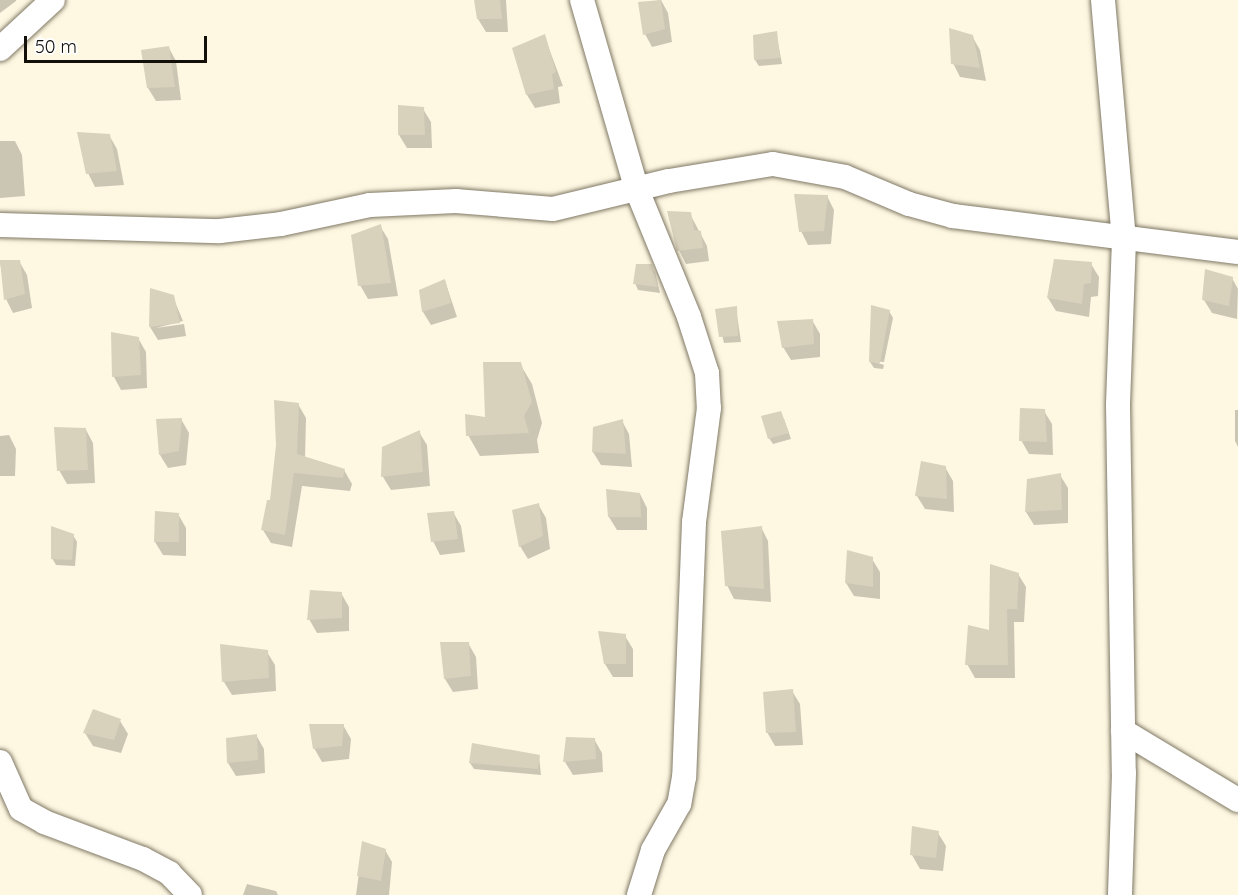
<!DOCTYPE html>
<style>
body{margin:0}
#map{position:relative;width:1238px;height:895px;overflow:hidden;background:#fef7e1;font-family:Quicksand,sans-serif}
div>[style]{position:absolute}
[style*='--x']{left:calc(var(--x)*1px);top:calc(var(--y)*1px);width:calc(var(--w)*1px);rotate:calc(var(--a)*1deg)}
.shadow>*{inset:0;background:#0003}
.building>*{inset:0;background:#d8d1bc}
.roads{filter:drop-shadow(0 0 2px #7f7865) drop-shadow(0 0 2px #7f7865)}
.minor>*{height:24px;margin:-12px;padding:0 12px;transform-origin:12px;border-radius:12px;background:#fff}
span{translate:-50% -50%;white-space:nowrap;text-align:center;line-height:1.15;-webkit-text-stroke:4.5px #fff;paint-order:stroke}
.scale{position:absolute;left:24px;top:36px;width:183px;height:27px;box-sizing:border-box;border:3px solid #121008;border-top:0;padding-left:8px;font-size:18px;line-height:21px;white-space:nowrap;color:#121008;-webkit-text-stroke:4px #fff;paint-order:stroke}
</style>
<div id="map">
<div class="shadow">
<div style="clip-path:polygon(0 0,16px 0,16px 1px,0 13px)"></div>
<div style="clip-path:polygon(476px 0,506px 0,508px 32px,486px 32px,478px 19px)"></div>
<div style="clip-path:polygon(661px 0,668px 13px,672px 42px,652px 47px,645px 34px,640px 4px)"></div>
<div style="clip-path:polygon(776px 32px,782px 64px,759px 66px,755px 60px)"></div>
<div style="clip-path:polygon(544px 35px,563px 86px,558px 87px,560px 103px,535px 108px,527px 95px)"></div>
<div style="clip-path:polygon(972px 36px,980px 50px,986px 81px,960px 77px,953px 63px)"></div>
<div style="clip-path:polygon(169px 48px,176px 61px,181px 100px,156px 101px,148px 88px)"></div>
<div style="clip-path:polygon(423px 109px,431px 122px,432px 148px,407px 148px,399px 135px)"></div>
<div style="clip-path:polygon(109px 135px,117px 149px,124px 185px,95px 187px,88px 173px)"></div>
<div style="clip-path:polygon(0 141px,15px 141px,22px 155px,25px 196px,0 198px)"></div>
<div style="clip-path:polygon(827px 196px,834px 210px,831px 244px,808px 245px,801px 231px)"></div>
<div style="clip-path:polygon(690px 214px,707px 246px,709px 261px,686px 264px,679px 250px)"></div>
<div style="clip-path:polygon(380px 226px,388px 239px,398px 296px,368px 299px,360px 285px)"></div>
<div style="clip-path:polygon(19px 261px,27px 275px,32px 308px,13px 313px,6px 299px,0 262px)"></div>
<div style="clip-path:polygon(1091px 264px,1099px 277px,1098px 296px,1091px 297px,1089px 317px,1056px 311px,1048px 298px)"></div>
<div style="clip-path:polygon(651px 266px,655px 272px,660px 293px,638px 290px,635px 283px)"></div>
<div style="clip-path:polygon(1232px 278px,1238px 289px,1237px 319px,1212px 313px,1204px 300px)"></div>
<div style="clip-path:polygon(445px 281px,457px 317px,431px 325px,423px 312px,420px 291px)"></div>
<div style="clip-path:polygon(173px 297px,183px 321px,156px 328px,184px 324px,186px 336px,158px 340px,150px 327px)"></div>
<div style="clip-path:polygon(736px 308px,741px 342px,724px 343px,716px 310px)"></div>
<div style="clip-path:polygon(889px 311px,893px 318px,884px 362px,872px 361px,884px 365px,883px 369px,874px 368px,870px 362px)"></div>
<div style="clip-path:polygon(812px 320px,820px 334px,820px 357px,791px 360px,783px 347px)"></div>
<div style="clip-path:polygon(138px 338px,146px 352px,147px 388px,121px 390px,114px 377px)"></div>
<div style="clip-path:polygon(520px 364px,532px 384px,542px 423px,537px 440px,539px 453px,480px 456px,468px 435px,487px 419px)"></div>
<div style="clip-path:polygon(298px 404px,306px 418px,305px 458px,344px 470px,352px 484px,350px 491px,302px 486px,292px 547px,271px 543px,263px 530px)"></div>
<div style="clip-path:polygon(1235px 410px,1238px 410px,1238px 447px,1235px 441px)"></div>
<div style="clip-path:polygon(1044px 411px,1052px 424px,1053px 455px,1029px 454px,1021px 440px)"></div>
<div style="clip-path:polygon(181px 419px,189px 433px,186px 465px,168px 468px,160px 455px)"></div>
<div style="clip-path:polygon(784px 419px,791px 439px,773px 444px,769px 438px)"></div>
<div style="clip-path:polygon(622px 421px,629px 434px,632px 467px,601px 465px,593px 452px)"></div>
<div style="clip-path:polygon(86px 430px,93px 443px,95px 483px,67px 484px,59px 470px)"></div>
<div style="clip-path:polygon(419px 432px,427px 445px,430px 486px,391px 490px,383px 477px)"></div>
<div style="clip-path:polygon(9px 435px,16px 449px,15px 476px,0 476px,0 436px)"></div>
<div style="clip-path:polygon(945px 467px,953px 481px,954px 512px,925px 509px,917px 496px)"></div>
<div style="clip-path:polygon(1060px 475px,1068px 488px,1068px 523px,1034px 525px,1026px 512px,1028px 480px)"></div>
<div style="clip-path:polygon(640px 494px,647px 508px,647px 530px,617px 530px,609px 517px)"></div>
<div style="clip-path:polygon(538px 504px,546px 518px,550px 549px,528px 559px,520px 546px)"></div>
<div style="clip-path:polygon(453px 512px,461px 526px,465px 552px,440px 555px,433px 541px)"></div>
<div style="clip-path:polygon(178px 514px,186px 528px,186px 556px,163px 555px,155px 542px)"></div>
<div style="clip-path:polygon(761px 527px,768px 541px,771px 602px,734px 599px,727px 585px)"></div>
<div style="clip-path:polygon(73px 535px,77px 542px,75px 566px,56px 565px,52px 558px)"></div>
<div style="clip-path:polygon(872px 559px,880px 572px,880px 599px,854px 596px,846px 583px)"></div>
<div style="clip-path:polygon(1018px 574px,1026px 587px,1024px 622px,1014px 622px,1015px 678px,975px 678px,967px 664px,991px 632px)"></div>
<div style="clip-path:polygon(341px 593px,349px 607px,349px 631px,317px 633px,309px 619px)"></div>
<div style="clip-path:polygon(625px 636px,633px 649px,633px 677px,613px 677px,605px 664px)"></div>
<div style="clip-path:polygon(468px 643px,476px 657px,478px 689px,453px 692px,445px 679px,442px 644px)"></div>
<div style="clip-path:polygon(221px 646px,267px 652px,275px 665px,276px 691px,232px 695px,224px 682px)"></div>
<div style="clip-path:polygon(792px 691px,800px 704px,803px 745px,775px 746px,767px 732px)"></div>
<div style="clip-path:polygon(120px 721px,128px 734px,121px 753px,93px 746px,85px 733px)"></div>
<div style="clip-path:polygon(343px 725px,351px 739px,349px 759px,322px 762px,314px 748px)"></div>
<div style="clip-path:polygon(256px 735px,264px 749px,265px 773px,236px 776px,228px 763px)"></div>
<div style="clip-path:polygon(594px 739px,602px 753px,603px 772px,573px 775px,565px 762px)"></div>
<div style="clip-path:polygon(539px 756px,541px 775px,474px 769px,470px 763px)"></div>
<div style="clip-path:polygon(938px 833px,946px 846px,943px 871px,920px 869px,912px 855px)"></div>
<div style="clip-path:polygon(363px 843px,385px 850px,392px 862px,389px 895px,356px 895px)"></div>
<div style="clip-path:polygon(247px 884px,276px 891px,278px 895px,243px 895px)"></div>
</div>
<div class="building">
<div style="clip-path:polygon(474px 0,500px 0,502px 19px,477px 19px)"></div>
<div style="clip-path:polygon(661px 0,665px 29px,643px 35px,638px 2px)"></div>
<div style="clip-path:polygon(949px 28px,973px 35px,980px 68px,951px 64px)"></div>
<div style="clip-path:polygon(777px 31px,780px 58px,754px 60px,753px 35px)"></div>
<div style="clip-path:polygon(545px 34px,556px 72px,552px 74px,554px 89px,526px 95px,512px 48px)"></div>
<div style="clip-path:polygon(169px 46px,175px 87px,147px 88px,141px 50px)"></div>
<div style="clip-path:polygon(398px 105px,424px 107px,425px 135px,398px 135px)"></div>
<div style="clip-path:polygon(77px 132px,110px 134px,117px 171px,86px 174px)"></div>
<div style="clip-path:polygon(794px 194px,828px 195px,824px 231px,799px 232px)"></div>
<div style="clip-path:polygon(667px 211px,691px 212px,694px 230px,701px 231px,703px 248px,677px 251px)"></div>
<div style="clip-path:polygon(381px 224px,391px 283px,358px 286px,351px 235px)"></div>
<div style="clip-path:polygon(1054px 259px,1092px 262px,1091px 283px,1084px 284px,1082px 304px,1047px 298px)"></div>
<div style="clip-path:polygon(0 260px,20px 260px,25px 294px,4px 300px)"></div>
<div style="clip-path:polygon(636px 264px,652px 264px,658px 287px,633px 284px)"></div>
<div style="clip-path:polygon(1205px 269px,1233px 277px,1229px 306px,1202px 300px)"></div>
<div style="clip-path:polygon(445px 279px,451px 303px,422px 312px,419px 290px)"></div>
<div style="clip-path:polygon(150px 288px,174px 295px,180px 323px,149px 327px)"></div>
<div style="clip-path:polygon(871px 305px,890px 310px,880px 363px,869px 362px)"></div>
<div style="clip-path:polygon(737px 306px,738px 336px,719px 337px,715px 309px)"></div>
<div style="clip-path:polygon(813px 319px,814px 344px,782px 348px,777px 321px)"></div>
<div style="clip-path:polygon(111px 332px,139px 337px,141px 375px,112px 377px)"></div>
<div style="clip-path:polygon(483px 362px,521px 362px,532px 402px,524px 416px,529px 433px,466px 436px,465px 414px,485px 417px)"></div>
<div style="clip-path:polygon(274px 400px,299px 403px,297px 454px,345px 469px,343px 478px,294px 473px,285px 535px,261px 530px,267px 500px,270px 500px,276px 445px)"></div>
<div style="clip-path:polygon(1020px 408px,1045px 409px,1047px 442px,1019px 441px)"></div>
<div style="clip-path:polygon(781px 411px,789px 433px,768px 439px,761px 416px)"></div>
<div style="clip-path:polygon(182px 418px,179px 451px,159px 455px,156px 419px)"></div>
<div style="clip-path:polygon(623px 419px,626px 454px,592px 452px,593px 427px)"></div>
<div style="clip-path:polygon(54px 427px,86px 428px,88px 470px,57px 471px)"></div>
<div style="clip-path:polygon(420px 430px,423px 472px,381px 477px,382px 447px)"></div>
<div style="clip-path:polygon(921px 461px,946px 466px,947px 499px,915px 496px)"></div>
<div style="clip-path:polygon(1061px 473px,1062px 510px,1025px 512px,1027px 479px)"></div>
<div style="clip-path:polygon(606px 489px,640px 493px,641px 517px,608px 517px)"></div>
<div style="clip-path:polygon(539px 503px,543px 536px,519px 547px,512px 510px)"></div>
<div style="clip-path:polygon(155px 511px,179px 513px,179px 542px,154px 542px)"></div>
<div style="clip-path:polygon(454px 511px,458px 539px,431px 542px,427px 513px)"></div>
<div style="clip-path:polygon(51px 526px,74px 534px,72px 560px,51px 559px)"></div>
<div style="clip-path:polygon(762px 526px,764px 589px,725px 586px,721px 531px)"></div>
<div style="clip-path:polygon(847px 550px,873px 557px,873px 587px,845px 583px)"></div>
<div style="clip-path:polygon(990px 564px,1019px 573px,1017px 609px,1007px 609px,1008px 665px,965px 665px,968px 625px,989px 630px)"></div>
<div style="clip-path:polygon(310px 590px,342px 592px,342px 618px,307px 620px)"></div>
<div style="clip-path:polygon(598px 631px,626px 634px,626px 664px,604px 664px)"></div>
<div style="clip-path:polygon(440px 642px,469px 642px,471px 676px,444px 679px)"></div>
<div style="clip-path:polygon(220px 644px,268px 650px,269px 678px,222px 682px)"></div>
<div style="clip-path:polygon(793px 689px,796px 732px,766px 733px,763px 692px)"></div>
<div style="clip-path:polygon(93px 709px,121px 719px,114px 740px,83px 733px)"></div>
<div style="clip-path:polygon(309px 724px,344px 724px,342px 746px,313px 749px)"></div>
<div style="clip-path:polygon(257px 734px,258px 760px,227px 763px,226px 738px)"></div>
<div style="clip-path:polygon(566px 737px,595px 738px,596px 759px,563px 762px)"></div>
<div style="clip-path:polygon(472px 743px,540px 755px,538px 769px,469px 763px)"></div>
<div style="clip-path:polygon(912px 826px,939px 831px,936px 858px,910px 855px)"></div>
<div style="clip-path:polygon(362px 841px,386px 849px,381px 881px,357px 876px)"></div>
</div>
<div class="roads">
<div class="minor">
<div style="--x:582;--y:0;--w:198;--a:73.9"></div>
<div style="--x:637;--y:190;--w:137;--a:67.7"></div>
<div style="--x:689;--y:317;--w:59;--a:72.2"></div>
<div style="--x:707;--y:373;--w:35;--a:87"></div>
<div style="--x:709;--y:408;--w:115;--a:97.5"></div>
<div style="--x:694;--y:522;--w:255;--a:92.2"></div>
<div style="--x:684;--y:777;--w:27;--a:100"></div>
<div style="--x:679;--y:804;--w:53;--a:119.5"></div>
<div style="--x:653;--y:850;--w:47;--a:107.3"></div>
<div style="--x:1103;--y:0;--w:241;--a:85"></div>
<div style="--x:1124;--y:240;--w:165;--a:92.1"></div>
<div style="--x:1118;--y:405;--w:368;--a:89.1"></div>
<div style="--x:1124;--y:773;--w:122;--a:91.9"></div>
<div style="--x:0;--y:49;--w:72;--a:-42.8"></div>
<div style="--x:0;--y:225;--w:220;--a:1.6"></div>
<div style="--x:220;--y:231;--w:61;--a:-6.5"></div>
<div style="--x:281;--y:224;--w:91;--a:-12.1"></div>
<div style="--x:370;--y:205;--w:86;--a:-2.7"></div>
<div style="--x:456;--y:201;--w:97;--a:4.7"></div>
<div style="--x:553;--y:209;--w:119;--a:-13.6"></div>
<div style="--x:669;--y:181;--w:105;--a:-9.3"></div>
<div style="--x:773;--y:164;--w:73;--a:10.2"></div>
<div style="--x:845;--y:177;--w:69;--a:22.9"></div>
<div style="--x:909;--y:204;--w:46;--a:15.3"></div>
<div style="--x:953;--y:216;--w:287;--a:7.2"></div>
<div style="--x:1123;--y:731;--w:134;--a:31"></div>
<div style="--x:0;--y:762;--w:51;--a:65.9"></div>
<div style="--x:21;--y:809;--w:26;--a:29"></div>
<div style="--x:44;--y:822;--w:106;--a:20.5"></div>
<div style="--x:143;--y:859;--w:30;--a:28"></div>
<div style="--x:169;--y:873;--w:30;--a:46"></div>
</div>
</div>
<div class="scale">50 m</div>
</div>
